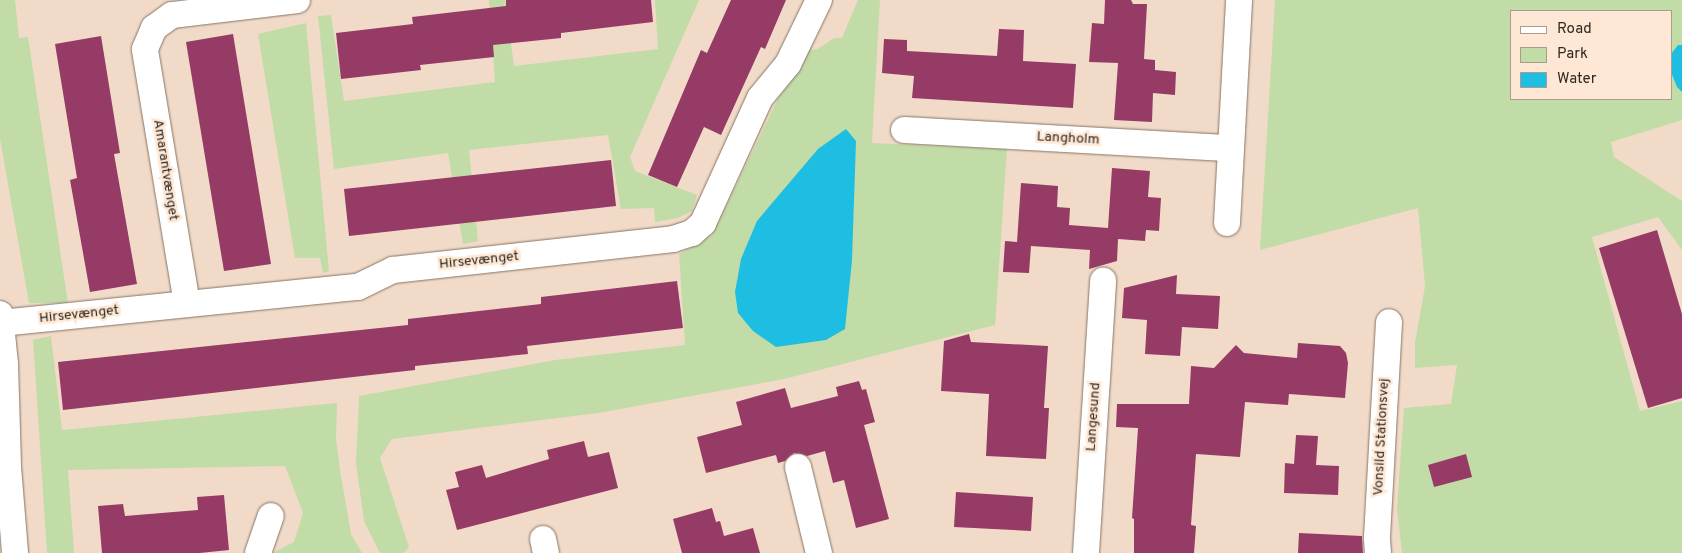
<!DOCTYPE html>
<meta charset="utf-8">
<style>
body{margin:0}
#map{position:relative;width:1682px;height:553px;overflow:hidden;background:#f1dbc8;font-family:Overpass,sans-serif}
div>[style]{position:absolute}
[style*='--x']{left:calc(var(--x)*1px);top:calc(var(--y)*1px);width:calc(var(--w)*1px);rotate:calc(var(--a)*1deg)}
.green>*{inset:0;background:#c1dca7}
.water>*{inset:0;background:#1ebde2}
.building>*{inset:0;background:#953b66}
.roads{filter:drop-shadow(0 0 1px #887464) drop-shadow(0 0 1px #887464)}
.minor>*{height:26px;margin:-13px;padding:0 13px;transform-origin:13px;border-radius:13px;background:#fff}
span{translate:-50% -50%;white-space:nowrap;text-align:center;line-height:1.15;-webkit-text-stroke:5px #fee8d5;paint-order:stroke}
.street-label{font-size:14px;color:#2f2720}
.legend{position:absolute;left:1510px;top:10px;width:162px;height:90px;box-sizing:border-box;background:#fee8d5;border:1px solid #ab9b8d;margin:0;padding:6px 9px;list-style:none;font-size:15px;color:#2f2720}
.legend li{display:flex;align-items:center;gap:10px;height:25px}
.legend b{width:25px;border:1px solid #ab9b8d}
</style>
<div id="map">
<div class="green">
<div style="clip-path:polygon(0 0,15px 0,19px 38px,28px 37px,68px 303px,29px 303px,0 139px)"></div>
<div style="clip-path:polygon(489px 0,505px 0,514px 66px,658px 49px,655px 0,699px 0,630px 157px,635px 171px,697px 195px,692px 211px,678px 218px,655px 222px,654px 208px,621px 209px,608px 135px,469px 150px,478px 241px,463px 244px,448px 153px,334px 169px,318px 16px,331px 15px,344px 101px,495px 82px)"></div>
<div style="clip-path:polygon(858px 0,880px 0,872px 143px,1007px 149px,995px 325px,784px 379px,598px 413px,392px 439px,380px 458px,409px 547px,404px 553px,380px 553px,364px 521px,356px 463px,359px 396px,555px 360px,685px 345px,679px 254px,712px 235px,779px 97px,809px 50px,818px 49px,834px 38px,842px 38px)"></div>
<div style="clip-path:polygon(evenodd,1275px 0,1682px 0,1682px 120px,1611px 142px,1614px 157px,1682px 201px,1682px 250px,1658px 217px,1592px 237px,1640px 411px,1682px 401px,1682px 553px,1402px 553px,1397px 509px,1404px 408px,1451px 404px,1457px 365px,1415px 368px,1415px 343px,1425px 286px,1418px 208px,1260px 250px,1275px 0,1511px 11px,1671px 11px,1671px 99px,1511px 99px,1511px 11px)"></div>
<div style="clip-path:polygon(306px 23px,329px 271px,323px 273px,320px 258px,295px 258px,258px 34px)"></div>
<div style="clip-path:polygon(51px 336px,62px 430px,337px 403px,336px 438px,340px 470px,351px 534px,362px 553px,272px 553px,294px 542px,303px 513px,285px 466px,68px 470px,74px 553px,47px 553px,33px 340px)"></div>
</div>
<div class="water">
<div style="clip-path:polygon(1678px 45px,1682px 45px,1682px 92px,1677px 87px,1671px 72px,1671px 54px)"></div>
<div style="clip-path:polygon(846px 129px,856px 141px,852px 260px,845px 329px,826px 340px,776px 347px,753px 331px,738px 313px,735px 292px,741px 259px,757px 221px,818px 149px)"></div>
</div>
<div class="building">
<div style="clip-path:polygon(506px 0,651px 0,653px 22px,561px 33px,561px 38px,493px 45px,494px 57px,420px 65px,421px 70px,341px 79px,336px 33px,413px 24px,412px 17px,506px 6px)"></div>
<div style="clip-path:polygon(731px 0,786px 0,765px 49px,761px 47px,721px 135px,704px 127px,677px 187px,648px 175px,701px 50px,707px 53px)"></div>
<div style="clip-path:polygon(1105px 0,1131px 0,1133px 4px,1147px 4px,1144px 59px,1155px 60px,1155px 70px,1176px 72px,1175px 95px,1153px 93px,1152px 122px,1114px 120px,1118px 63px,1089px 62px,1092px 23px,1104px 24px)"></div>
<div style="clip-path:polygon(999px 29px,1024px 30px,1023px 61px,1076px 64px,1073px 108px,912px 98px,914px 76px,882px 73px,884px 39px,907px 40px,907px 51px,997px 56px)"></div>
<div style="clip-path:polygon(233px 34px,271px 264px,224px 271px,186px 42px)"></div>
<div style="clip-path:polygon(101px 36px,120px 153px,114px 154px,137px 284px,90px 292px,70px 180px,77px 178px,55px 44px)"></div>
<div style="clip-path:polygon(611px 160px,616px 206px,349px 236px,344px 189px)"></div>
<div style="clip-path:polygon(1112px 168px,1150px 171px,1148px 197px,1161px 198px,1159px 231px,1146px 230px,1145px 241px,1118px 239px,1117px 261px,1089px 269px,1090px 250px,1031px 246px,1029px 273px,1003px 272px,1005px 241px,1017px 242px,1021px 183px,1058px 186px,1057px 207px,1070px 208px,1069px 225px,1108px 228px)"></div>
<div style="clip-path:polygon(1657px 230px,1682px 314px,1682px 398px,1648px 408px,1599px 248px)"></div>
<div style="clip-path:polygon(1177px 275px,1176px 294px,1220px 296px,1218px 329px,1182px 327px,1180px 356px,1145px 354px,1147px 320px,1122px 318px,1124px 288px)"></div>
<div style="clip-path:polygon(677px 281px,683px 328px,527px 346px,528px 354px,415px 366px,415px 370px,63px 410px,58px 362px,408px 325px,408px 319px,541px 304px,541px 297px)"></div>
<div style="clip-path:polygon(969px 334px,971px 342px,1048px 346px,1044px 408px,1049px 408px,1046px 459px,986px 456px,989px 394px,941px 391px,944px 341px)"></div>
<div style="clip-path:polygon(1298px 343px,1340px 346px,1346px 353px,1348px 363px,1345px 398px,1289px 394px,1288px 405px,1245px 402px,1240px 457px,1196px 454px,1191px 525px,1196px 526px,1194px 553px,1134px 553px,1134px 519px,1132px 518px,1138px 428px,1116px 427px,1117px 404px,1189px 404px,1191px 366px,1214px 368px,1236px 345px,1244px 353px,1297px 358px)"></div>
<div style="clip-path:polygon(859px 381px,862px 390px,866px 389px,875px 422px,864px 425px,889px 519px,856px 528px,844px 480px,833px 483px,825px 451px,807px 456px,794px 453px,785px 461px,778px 463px,776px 455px,706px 473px,697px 437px,742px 425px,736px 402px,785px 388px,791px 408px,838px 396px,836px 387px)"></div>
<div style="clip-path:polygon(1296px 435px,1318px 436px,1316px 465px,1339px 466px,1338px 495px,1284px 493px,1285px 463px,1294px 464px)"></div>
<div style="clip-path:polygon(584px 441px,588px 457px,609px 452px,618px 488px,457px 530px,446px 490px,459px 487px,455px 472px,482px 465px,486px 478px,549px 459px,547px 450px)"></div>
<div style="clip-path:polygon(1466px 454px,1472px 477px,1434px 487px,1428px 465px)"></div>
<div style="clip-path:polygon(956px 492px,1033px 497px,1031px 531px,954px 527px)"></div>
<div style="clip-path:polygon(224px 495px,229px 550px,200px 553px,102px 553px,98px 506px,123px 504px,125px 516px,198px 510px,197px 497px)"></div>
<div style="clip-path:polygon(712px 508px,716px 522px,720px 521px,724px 536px,753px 528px,760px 553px,682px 553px,673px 519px)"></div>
<div style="clip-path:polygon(1299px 533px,1362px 536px,1363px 553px,1298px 553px)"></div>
</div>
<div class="roads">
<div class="minor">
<div style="--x:904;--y:130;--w:327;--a:3.2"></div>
<div style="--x:1227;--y:223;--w:223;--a:-86.9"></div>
<div style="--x:187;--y:304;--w:258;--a:-99.4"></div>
<div style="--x:145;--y:49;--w:23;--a:-67"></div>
<div style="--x:154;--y:28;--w:22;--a:-36"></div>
<div style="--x:172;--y:15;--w:126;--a:-6.8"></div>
<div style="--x:0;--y:314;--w:50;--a:84.3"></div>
<div style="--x:5;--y:364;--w:103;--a:88.3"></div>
<div style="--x:8;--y:467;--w:86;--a:85.3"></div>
<div style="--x:1;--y:323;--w:359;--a:-5.8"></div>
<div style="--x:358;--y:287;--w:39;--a:-26"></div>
<div style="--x:393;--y:270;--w:282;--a:-6.3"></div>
<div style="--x:673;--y:239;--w:20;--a:-18"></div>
<div style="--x:692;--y:233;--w:15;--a:-42"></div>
<div style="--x:703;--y:223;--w:137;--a:-65.5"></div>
<div style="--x:760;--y:98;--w:44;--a:-50.5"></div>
<div style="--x:788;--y:64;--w:71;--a:-64.2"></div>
<div style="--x:798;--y:467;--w:89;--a:76.3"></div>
<div style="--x:543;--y:539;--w:14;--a:78"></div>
<div style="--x:258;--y:553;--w:39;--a:-71"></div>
<div style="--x:1086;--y:553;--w:273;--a:-86.4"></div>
<div style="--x:1378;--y:553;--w:16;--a:-94"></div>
<div style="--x:1377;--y:537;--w:215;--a:-86.8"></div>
</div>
</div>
<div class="street-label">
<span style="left:1068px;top:139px;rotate:3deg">Langholm</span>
<span style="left:165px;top:170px;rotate:81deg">Amarantvænget</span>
<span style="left:479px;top:261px;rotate:-6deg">Hirsevænget</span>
<span style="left:79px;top:315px;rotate:-6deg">Hirsevænget</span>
<span style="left:1094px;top:417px;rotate:-86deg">Langesund</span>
<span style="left:1382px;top:437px;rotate:-87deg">Vonsild Stationsvej</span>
</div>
<ul class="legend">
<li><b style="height:6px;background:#fff"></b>Road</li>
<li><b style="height:14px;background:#c1dca7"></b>Park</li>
<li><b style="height:14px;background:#1ebde2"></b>Water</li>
</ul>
</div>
